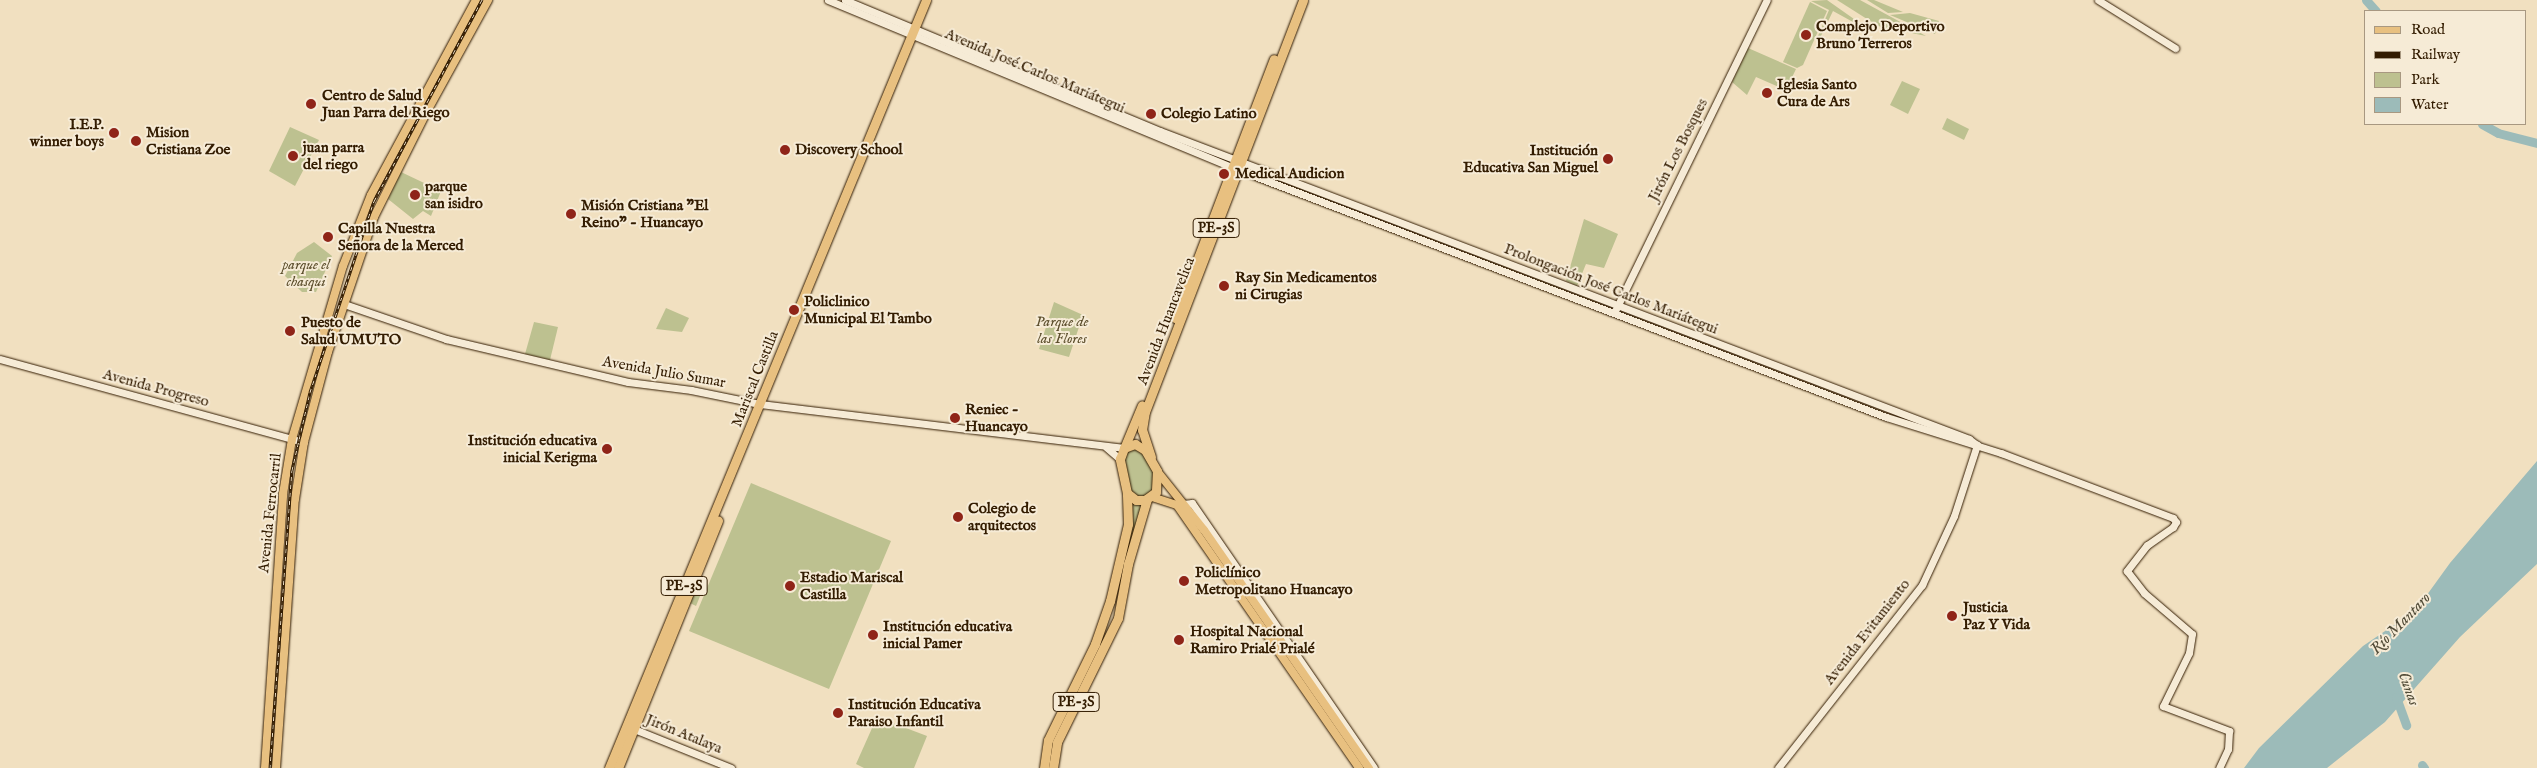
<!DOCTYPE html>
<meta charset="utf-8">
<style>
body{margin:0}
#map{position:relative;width:2537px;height:768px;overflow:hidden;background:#f1e0c0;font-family:"IM FELL English",serif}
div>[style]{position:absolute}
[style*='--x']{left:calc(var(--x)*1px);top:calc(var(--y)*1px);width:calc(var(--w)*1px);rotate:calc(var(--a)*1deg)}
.green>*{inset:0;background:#bdc190}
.water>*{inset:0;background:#9cbbb9}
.river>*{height:9px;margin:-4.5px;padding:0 4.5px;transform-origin:4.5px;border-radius:4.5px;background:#9cbbb9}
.roads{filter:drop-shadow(0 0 1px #331c01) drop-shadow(0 0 1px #331c01)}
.secondary>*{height:7px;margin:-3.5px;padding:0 3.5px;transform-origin:3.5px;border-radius:3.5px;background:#f6ebd6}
.primary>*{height:8px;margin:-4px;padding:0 4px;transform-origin:4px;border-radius:4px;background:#e8c080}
.highway>*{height:9px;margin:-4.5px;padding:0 4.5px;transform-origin:4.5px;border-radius:4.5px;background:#e8c080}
.rail>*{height:3px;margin-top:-1.5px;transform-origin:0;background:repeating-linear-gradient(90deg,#f6ebd6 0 4px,#331c01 0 8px);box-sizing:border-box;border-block:1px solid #331c01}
.dots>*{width:14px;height:14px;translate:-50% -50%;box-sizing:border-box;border:2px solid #f6ebd6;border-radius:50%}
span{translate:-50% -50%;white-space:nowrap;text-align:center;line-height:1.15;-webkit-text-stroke:4px #f6ebd6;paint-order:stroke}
.shield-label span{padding:1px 4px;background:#f6ebd6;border:1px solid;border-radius:4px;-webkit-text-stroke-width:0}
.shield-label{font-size:14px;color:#331c01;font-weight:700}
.poi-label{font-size:15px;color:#331c01;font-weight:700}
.left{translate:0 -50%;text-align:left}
.right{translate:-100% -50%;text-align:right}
.street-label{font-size:15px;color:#331c01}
.park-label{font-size:15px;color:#5c4e2c;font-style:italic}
.water-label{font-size:16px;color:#524c38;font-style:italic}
.legend{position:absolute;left:2364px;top:10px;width:162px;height:115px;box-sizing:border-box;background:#f6ebd6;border:1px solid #a89881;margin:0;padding:6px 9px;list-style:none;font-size:15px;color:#331c01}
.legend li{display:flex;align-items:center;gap:10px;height:25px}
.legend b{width:25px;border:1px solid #a89881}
</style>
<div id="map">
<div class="green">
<div style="clip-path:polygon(1827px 0,1854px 19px,1853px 22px,1833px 11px,1820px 38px,1818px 36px,1829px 10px,1811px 1px)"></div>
<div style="clip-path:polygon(1837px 0,1860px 0,1926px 36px,1878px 26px)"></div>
<div style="clip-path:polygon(1867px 0,1874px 0,1903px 12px,1888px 13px)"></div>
<div style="clip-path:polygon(1810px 2px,1827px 11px,1803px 65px,1797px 68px,1783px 62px)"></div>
<div style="clip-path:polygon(1910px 13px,1939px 21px,1935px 34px,1890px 15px)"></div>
<div style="clip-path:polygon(1748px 48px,1796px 69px,1786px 90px,1756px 77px,1747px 95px,1732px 82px)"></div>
<div style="clip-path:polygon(1902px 81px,1920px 89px,1908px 114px,1890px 105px)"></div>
<div style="clip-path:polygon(1947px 118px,1969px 129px,1964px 140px,1942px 129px)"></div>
<div style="clip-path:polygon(290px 127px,319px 140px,295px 186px,269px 171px)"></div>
<div style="clip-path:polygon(401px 172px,441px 191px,431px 216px,423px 211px,413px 219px,388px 199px)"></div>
<div style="clip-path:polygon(1584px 219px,1618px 234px,1604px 268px,1586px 264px,1577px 286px,1566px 281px)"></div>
<div style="clip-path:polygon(314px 242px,332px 256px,316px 292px,302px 292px,285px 276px,297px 253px)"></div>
<div style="clip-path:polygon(1054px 302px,1083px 315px,1069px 357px,1039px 349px)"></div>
<div style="clip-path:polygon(666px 308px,689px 318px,682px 332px,656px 329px)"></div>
<div style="clip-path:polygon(534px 322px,558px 327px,550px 360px,525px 354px)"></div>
<div style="clip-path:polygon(1132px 446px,1144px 455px,1152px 467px,1155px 485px,1150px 494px,1138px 498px,1129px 491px,1123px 460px,1125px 450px)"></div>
<div style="clip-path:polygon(751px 483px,891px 541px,829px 689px,689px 631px)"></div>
<div style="clip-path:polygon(1129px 502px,1142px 505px,1126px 558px,1124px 556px)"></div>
<div style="clip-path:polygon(699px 582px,705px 584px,696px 606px,690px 603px)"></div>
<div style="clip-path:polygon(877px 717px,927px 736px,914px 768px,864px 768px,856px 764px)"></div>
</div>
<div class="water">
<div style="clip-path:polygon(2537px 461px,2537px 564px,2460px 637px,2385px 722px,2327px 768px,2244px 768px,2259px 748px,2363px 646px,2416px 610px,2450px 563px)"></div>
</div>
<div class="river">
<div style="--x:2366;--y:0;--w:15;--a:48"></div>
<div style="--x:2482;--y:124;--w:18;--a:29"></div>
<div style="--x:2498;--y:133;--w:40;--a:14.4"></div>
<div style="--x:2396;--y:697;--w:30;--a:70"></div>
<div style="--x:2422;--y:765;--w:4;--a:56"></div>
</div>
<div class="roads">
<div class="secondary">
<div style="--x:828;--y:0;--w:436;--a:22.5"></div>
<div style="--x:1231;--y:167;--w:701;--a:20.89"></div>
<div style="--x:1886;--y:417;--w:121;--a:17.4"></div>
<div style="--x:2001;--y:453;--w:184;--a:20.7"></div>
<div style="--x:2173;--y:518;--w:5;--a:53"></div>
<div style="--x:2176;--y:522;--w:6;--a:121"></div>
<div style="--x:2173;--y:527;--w:32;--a:145"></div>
<div style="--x:2147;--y:545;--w:33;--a:128"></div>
<div style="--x:2127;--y:571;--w:28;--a:52"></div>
<div style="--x:2144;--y:593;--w:63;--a:40.5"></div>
<div style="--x:2192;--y:634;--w:19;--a:99"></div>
<div style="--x:2189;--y:653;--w:59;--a:116.1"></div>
<div style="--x:2163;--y:706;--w:71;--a:20.7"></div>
<div style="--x:2229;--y:731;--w:18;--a:93"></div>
<div style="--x:2228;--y:749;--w:21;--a:115"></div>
<div style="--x:845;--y:0;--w:341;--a:22.6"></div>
<div style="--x:1160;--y:131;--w:866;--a:20.84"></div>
<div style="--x:1969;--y:439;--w:10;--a:37"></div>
<div style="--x:2098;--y:0;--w:91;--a:31.9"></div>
<div style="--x:344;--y:304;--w:108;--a:18.9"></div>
<div style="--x:446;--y:339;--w:187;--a:13.3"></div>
<div style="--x:628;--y:382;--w:64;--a:7.2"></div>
<div style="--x:691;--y:390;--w:70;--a:11.5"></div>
<div style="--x:760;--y:404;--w:367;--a:6.9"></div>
<div style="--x:1615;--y:311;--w:346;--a:-64"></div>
<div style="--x:0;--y:359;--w:315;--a:15.3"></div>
<div style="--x:1106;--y:447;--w:18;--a:41"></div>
<div style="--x:1183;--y:504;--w:9;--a:-6"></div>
<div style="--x:1192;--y:503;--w:321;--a:55.5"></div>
<div style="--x:629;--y:727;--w:110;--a:21.9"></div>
<div style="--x:1778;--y:768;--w:233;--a:-51.8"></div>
<div style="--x:1922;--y:585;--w:76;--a:-65.1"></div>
<div style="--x:1954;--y:516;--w:75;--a:-72.1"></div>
</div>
<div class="primary">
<div style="--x:1157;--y:471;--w:75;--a:51.5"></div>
<div style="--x:1204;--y:530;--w:290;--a:55.3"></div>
<div style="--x:1152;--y:497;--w:26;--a:18"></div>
<div style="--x:1177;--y:505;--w:320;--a:55.3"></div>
<div style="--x:265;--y:768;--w:275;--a:-86.2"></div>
<div style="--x:283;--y:494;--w:56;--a:-80.7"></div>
<div style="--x:292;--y:439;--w:180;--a:-73.6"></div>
<div style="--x:343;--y:266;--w:76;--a:-68.5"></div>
<div style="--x:371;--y:195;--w:221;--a:-61.7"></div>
<div style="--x:276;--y:768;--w:270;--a:-86"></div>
<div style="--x:295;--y:499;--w:58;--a:-81"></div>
<div style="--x:304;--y:442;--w:93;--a:-75.1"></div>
<div style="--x:328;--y:352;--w:143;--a:-71.2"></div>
<div style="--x:374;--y:217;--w:116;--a:-63.4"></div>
<div style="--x:426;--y:113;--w:129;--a:-61.2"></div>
</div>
<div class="highway">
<div style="--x:1175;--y:318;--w:277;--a:-69.1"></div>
<div style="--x:1135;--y:444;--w:12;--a:31"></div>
<div style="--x:1145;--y:450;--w:24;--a:60"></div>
<div style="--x:1157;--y:471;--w:21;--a:93"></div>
<div style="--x:1156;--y:492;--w:14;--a:144"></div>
<div style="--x:1145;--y:500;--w:9;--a:180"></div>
<div style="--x:1136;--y:500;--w:11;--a:-142"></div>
<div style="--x:1127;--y:493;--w:35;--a:-102"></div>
<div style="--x:1120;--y:459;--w:12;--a:-70"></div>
<div style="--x:1124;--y:448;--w:12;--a:-20"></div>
<div style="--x:1125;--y:446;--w:44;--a:-67.5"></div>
<div style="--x:1151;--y:457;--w:28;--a:-108"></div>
<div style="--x:1142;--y:430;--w:18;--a:-81"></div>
<div style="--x:1145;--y:412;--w:441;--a:-69"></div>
<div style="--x:609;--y:768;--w:831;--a:-67.57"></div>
<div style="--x:618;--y:768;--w:267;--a:-68"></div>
<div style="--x:1044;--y:768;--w:28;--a:-82"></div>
<div style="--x:1048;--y:740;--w:107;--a:-63.9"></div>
<div style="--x:1095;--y:644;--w:46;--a:-70.8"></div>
<div style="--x:1110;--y:601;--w:79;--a:-76.8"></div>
<div style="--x:1128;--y:524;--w:31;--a:-92"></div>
<div style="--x:1053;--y:768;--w:26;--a:-81"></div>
<div style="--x:1057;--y:742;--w:138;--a:-63.8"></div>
<div style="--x:1118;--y:618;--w:55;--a:-79.5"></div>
<div style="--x:1128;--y:564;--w:68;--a:-73.7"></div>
</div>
</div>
<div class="rail">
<div style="--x:270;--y:768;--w:299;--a:-85.8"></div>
<div style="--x:292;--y:470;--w:80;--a:-77"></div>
<div style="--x:310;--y:392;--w:201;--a:-71.5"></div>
<div style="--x:374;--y:201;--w:228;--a:-61.8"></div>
</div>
<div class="dots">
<div style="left:1806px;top:35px;background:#8f2418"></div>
<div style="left:1767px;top:93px;background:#8f2418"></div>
<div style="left:311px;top:104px;background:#8f2418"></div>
<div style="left:1151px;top:114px;background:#8f2418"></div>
<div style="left:114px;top:133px;background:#8f2418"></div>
<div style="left:136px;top:141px;background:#8f2418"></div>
<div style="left:785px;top:150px;background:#8f2418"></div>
<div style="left:293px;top:156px;background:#8f2418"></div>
<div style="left:1608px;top:159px;background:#8f2418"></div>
<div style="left:1224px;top:174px;background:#8f2418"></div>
<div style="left:415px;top:195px;background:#8f2418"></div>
<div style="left:571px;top:214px;background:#8f2418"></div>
<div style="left:328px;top:237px;background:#8f2418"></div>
<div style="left:1224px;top:286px;background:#8f2418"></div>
<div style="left:794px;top:310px;background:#8f2418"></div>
<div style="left:290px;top:331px;background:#8f2418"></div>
<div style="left:955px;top:418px;background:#8f2418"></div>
<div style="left:607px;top:449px;background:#8f2418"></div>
<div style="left:958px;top:517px;background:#8f2418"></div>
<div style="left:1184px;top:581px;background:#8f2418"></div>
<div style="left:790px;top:586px;background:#8f2418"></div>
<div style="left:1952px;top:616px;background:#8f2418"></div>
<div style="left:873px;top:635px;background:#8f2418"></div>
<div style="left:1179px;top:640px;background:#8f2418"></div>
<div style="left:838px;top:713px;background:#8f2418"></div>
</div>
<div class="shield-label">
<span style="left:1216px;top:228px">PE-3S</span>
<span style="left:684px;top:586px">PE-3S</span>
<span style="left:1076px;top:702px">PE-3S</span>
</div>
<div class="poi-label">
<span class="left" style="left:1816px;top:35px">Complejo Deportivo<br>Bruno Terreros</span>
<span class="left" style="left:1777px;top:93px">Iglesia Santo<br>Cura de Ars</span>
<span class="left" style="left:322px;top:104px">Centro de Salud<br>Juan Parra del Riego</span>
<span class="left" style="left:1161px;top:114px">Colegio Latino</span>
<span class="right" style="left:104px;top:133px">I.E.P.<br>winner boys</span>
<span class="left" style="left:146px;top:141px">Mision<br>Cristiana Zoe</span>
<span class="left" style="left:303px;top:156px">juan parra<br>del riego</span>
<span class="left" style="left:795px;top:150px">Discovery School</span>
<span class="right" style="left:1598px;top:159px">Institución<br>Educativa San Miguel</span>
<span class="left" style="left:1235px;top:174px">Medical Audicion</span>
<span class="left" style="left:425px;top:195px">parque<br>san isidro</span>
<span class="left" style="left:581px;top:214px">Misión Cristiana "El<br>Reino" - Huancayo</span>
<span class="left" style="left:338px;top:237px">Capilla Nuestra<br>Señora de la Merced</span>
<span class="left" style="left:1235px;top:286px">Ray Sin Medicamentos<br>ni Cirugias</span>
<span class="left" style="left:804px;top:310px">Policlinico<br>Municipal El Tambo</span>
<span class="left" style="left:301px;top:331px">Puesto de<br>Salud UMUTO</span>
<span class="left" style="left:965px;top:418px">Reniec -<br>Huancayo</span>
<span class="right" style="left:597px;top:449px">Institución educativa<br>inicial Kerigma</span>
<span class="left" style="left:968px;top:517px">Colegio de<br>arquitectos</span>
<span class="left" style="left:1195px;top:581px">Policlínico<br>Metropolitano Huancayo</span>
<span class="left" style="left:800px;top:586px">Estadio Mariscal<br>Castilla</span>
<span class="left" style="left:1963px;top:616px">Justicia<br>Paz Y Vida</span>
<span class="left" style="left:883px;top:635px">Institución educativa<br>inicial Pamer</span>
<span class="left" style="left:1190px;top:640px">Hospital Nacional<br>Ramiro Prialé Prialé</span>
<span class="left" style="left:848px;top:713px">Institución Educativa<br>Paraiso Infantil</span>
</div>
<div class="street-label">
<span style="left:1035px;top:71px;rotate:23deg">Avenida José Carlos Mariátegui</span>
<span style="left:1678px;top:150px;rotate:-63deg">Jirón Los Bosques</span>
<span style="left:1611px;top:289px;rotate:21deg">Prolongación José Carlos Mariátegui</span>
<span style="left:1166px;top:321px;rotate:-69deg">Avenida Huancavelica</span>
<span style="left:664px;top:372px;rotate:10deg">Avenida Julio Sumar</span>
<span style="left:755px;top:379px;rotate:-68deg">Mariscal Castilla</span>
<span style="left:156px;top:388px;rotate:15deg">Avenida Progreso</span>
<span style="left:270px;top:513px;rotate:-84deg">Avenida Ferrocarril</span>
<span style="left:1867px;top:632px;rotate:-52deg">Avenida Evitamiento</span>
<span style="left:684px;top:734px;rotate:22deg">Jirón Atalaya</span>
</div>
<div class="park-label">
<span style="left:306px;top:273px">parque el<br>chasqui</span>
<span style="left:1062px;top:330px">Parque de<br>las Flores</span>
</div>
<div class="water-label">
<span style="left:2401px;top:624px;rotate:-46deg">Río Mantaro</span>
<span style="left:2408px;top:689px;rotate:70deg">Cunas</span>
</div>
<ul class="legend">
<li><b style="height:6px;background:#e8c080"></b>Road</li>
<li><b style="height:6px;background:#331c01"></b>Railway</li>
<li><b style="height:14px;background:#bdc190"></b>Park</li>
<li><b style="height:14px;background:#9cbbb9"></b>Water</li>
</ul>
</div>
